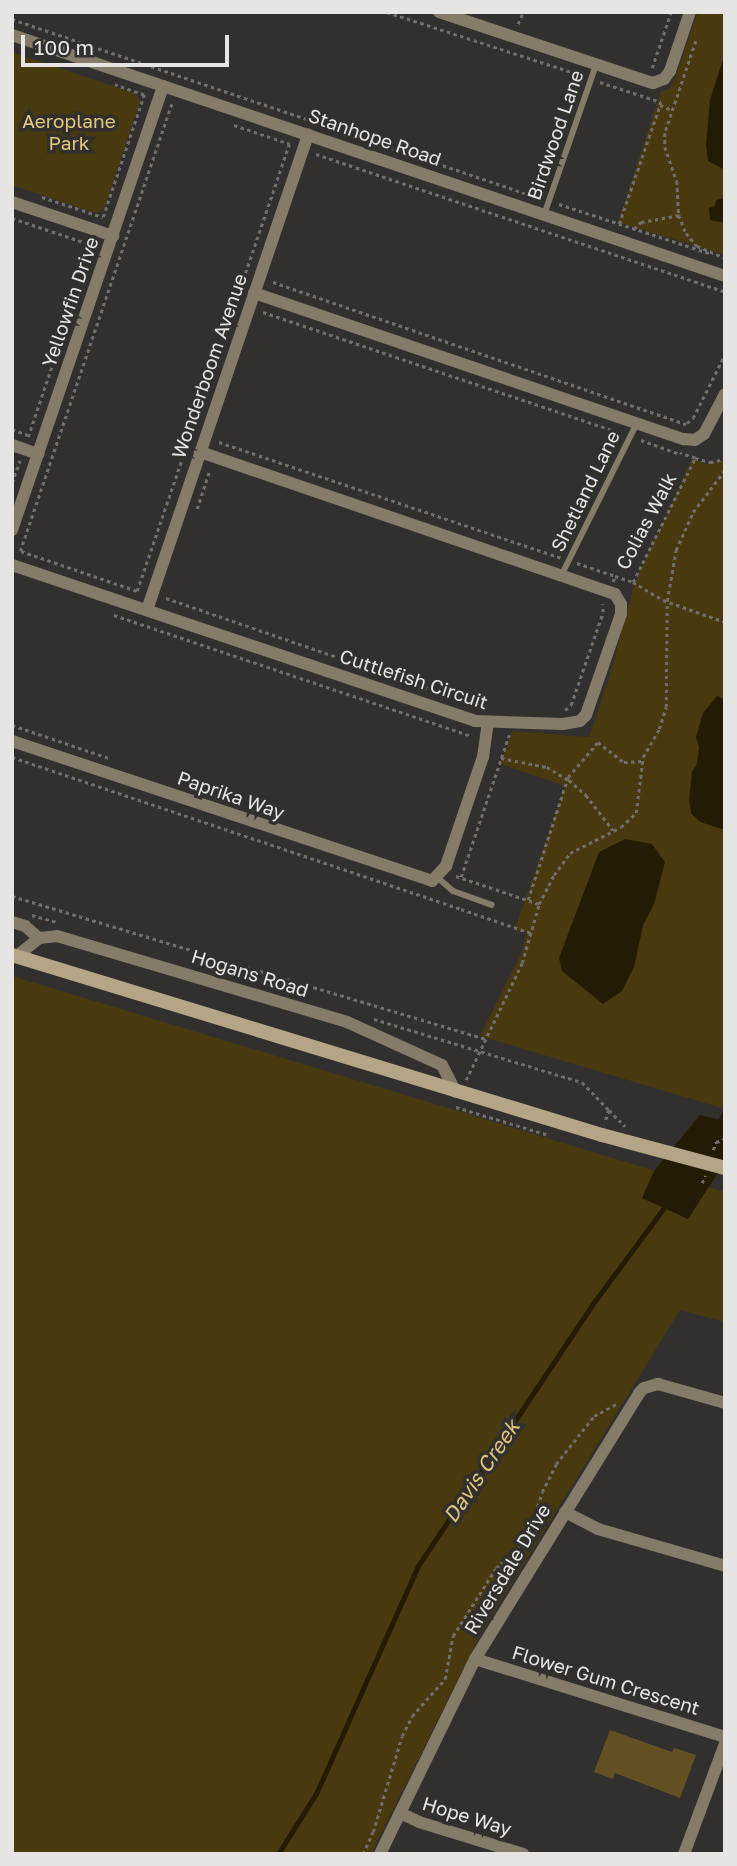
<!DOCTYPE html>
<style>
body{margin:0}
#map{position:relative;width:737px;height:1866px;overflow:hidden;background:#32302e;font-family:"Golos Text",sans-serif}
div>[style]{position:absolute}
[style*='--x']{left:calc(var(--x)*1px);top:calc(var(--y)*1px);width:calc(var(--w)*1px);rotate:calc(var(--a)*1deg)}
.green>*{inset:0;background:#48390f}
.water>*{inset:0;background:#241b04}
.stream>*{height:4.5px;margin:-2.25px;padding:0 2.25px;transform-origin:2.25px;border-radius:2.25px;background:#241b04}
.building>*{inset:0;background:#625023}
.path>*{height:2.5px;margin-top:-1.25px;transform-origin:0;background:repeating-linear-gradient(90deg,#716f6d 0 3.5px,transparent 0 7px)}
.lane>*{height:6px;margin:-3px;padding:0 3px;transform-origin:3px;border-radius:3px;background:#847b68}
.street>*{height:12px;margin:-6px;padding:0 6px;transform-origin:6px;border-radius:6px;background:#847b68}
.secondary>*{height:14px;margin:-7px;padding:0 7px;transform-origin:7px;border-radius:7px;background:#b3a586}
.path-bridge>*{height:2.5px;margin-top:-1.25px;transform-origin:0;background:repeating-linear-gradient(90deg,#716f6d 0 3.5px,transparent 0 7px)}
.secondary-bridge>*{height:14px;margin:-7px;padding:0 7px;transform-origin:7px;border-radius:7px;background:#b3a586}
span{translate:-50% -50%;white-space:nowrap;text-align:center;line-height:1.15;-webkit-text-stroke:7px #32302e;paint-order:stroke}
.park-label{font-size:19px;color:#e4c77e}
.street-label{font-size:19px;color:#e6e5e3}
.water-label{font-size:21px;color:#e1c47b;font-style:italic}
.frame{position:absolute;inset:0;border:14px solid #e6e5e3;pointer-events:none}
.scale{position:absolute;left:21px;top:35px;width:208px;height:32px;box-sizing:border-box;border:4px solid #e6e5e3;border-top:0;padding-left:9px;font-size:21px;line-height:24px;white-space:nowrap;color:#e6e5e3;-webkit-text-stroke:5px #32302e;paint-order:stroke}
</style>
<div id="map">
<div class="green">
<div style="clip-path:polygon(698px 12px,725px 12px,725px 255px,618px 222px,661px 92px,669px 89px,675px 78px)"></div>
<div style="clip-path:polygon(12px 52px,136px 94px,140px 102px,104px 209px,96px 213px,12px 185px)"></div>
<div style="clip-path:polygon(692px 459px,707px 464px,725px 460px,725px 1109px,480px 1036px,521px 954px,527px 933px,515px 929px,565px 786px,501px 764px,512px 731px,589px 737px,609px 678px,635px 582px)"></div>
<div style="clip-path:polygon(12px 976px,725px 1192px,725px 1322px,680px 1310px,479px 1637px,371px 1854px,12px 1854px)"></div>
</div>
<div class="water">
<div style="clip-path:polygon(725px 53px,725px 170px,708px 161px,706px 145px,710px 100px)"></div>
<div style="clip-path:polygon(725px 198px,725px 223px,710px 220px,709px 208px,715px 206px,716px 200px)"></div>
<div style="clip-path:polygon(717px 696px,725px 699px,725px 830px,700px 822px,691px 813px,689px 799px,692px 772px,697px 764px,699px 747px,696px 737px,703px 713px)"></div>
<div style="clip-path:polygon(625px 839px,652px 844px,665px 862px,654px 904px,643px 925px,634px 967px,622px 991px,603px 1004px,562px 971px,559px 958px,599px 852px)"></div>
<div style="clip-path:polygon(700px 1115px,725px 1121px,725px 1162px,688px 1219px,642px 1198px,654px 1171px)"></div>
</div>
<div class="stream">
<div style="--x:718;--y:1124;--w:14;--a:-60"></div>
<div style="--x:278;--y:1854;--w:71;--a:-57.7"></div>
<div style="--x:316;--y:1794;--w:250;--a:-65.9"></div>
<div style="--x:418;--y:1566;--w:319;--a:-56.3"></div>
<div style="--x:595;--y:1301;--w:119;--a:-53.5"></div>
</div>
<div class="building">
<div style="clip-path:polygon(610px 1730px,672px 1752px,674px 1748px,696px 1755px,680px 1798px,615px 1773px,613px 1779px,594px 1772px)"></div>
</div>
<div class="path">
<div style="--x:387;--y:12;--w:204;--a:18"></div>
<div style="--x:12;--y:19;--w:557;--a:18.76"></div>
<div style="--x:518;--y:24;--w:13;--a:-67"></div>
<div style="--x:696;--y:41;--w:97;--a:108.6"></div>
<div style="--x:665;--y:133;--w:14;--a:90"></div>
<div style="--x:665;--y:147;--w:36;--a:71"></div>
<div style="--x:677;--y:181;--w:34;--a:87"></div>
<div style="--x:679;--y:215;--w:19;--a:69"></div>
<div style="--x:686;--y:233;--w:17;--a:50"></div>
<div style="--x:697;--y:246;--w:30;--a:23"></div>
<div style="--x:652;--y:68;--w:59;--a:-71.3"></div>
<div style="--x:600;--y:82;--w:64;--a:18.2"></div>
<div style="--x:661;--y:102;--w:3;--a:108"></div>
<div style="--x:660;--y:105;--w:13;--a:23"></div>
<div style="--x:172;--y:104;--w:472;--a:108.7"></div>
<div style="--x:21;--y:551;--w:123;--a:19"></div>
<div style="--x:137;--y:591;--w:472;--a:-71.2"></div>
<div style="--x:234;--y:125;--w:59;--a:18.7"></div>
<div style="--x:316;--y:154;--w:432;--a:18.6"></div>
<div style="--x:42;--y:197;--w:64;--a:18.2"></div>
<div style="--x:103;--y:217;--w:129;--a:-71.4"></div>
<div style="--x:144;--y:95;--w:31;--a:-161"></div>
<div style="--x:559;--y:204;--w:161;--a:18.1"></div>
<div style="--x:12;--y:218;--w:84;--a:18.6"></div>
<div style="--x:619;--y:224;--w:126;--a:-71"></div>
<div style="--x:634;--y:229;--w:10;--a:-45"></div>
<div style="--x:641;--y:222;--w:39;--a:-10"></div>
<div style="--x:273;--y:282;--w:437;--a:19"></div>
<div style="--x:263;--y:312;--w:378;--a:18.7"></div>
<div style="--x:687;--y:423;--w:8;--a:-40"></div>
<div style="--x:693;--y:418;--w:72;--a:-63.4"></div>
<div style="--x:12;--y:429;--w:17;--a:21"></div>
<div style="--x:28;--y:437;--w:204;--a:-71.4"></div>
<div style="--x:641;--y:440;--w:41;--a:19.7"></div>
<div style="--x:219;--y:442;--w:361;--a:18.7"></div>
<div style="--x:695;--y:458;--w:16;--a:15"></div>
<div style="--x:710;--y:462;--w:15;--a:-11"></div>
<div style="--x:12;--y:483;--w:24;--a:-71"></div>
<div style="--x:197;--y:509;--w:42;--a:-72"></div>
<div style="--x:577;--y:563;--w:40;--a:18.9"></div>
<div style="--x:613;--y:582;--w:6;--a:-72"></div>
<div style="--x:615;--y:576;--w:19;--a:18"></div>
<div style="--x:633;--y:582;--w:139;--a:-63.4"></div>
<div style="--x:695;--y:458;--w:16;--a:-162"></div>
<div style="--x:633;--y:582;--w:35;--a:31"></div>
<div style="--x:663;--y:600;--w:66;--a:19.5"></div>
<div style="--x:166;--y:598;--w:334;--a:19"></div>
<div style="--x:114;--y:615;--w:378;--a:18.7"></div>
<div style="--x:565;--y:710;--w:8;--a:-40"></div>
<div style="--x:571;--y:705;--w:98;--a:-71"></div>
<div style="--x:603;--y:612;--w:8;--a:-97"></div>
<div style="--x:12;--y:725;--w:102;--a:18.8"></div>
<div style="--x:12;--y:757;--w:474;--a:18.7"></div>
<div style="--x:501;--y:758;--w:47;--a:11.1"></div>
<div style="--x:547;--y:767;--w:26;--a:31"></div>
<div style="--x:569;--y:780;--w:23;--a:41"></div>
<div style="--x:586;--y:795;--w:44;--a:52.4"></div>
<div style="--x:456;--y:876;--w:88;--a:18.6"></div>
<div style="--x:461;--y:877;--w:150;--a:-71.3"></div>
<div style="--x:12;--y:896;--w:494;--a:16.8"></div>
<div style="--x:528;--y:900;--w:129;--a:-72"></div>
<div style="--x:568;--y:777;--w:46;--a:-49.4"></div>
<div style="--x:598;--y:742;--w:33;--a:38"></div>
<div style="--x:624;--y:762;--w:19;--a:-3"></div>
<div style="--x:461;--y:909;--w:74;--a:18.9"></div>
<div style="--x:32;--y:915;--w:25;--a:16"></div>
<div style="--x:374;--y:1019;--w:217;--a:16.9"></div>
<div style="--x:582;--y:1082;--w:39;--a:46"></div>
<div style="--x:609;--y:1110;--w:14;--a:107"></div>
<div style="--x:466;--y:1080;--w:130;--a:-64.4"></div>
<div style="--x:522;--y:963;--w:61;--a:-73.9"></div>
<div style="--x:539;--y:904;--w:33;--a:-63"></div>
<div style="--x:554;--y:875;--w:27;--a:-54"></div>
<div style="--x:570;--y:853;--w:57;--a:-27"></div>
<div style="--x:621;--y:827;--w:21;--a:-43"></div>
<div style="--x:636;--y:813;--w:56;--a:-82.9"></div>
<div style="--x:643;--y:757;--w:32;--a:-60"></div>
<div style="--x:659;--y:729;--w:23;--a:-72"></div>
<div style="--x:666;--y:707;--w:106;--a:-89.5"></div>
<div style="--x:667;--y:601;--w:52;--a:-80"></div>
<div style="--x:676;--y:550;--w:42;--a:-65.9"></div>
<div style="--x:693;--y:512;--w:53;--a:-52.7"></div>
<div style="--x:456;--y:1107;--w:97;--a:16.8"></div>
<div style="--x:713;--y:1150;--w:9;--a:-69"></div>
<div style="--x:716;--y:1142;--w:9;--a:-18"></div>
<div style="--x:702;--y:1183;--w:8;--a:-67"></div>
<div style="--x:363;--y:1854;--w:24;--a:-66"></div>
<div style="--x:373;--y:1832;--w:100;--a:-73.2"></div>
<div style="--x:402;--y:1736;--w:22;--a:-63"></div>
<div style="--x:412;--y:1716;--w:50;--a:-48.3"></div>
<div style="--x:445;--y:1679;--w:44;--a:-79.5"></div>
<div style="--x:453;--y:1636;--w:80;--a:-57.7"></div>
<div style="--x:496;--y:1568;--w:42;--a:-42.1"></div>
<div style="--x:527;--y:1540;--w:50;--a:-72.6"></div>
<div style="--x:542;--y:1492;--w:31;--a:-63"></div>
<div style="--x:556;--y:1464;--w:61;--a:-51.6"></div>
<div style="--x:594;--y:1416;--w:27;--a:-28"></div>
</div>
<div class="lane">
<div style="--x:544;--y:215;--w:159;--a:-70.9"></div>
<div style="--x:562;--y:574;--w:169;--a:-63.6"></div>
<div style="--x:438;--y:878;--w:20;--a:41"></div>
<div style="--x:453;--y:891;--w:41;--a:19.7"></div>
</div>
<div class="street">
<div style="--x:439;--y:12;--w:225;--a:18.4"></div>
<div style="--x:653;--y:83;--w:12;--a:-20"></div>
<div style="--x:664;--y:79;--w:10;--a:-53"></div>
<div style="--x:670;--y:71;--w:62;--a:-71.3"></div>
<div style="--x:12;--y:35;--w:753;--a:18.68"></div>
<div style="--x:12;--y:202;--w:107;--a:18.6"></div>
<div style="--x:254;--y:293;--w:454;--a:18.8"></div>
<div style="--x:684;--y:439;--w:11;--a:5"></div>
<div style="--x:695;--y:440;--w:11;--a:-34"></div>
<div style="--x:704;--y:434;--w:45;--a:-62.3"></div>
<div style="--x:12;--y:445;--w:28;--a:19"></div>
<div style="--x:12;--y:530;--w:469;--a:-71.2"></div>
<div style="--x:12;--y:565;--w:489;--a:18.6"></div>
<div style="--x:475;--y:721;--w:88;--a:2"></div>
<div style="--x:563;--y:724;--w:17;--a:-10"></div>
<div style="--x:580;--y:721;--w:8;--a:-45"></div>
<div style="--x:586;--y:715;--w:107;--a:-70.9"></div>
<div style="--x:621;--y:614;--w:10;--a:-90"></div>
<div style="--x:621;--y:604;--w:12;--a:-121"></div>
<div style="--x:615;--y:594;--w:439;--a:-161.1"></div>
<div style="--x:147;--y:610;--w:502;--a:-71.28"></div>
<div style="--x:12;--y:741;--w:443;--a:18.4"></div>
<div style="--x:432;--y:881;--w:21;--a:-47"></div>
<div style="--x:446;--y:866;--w:115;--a:-71.3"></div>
<div style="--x:483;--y:757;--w:34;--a:-82"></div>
<div style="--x:12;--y:922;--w:14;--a:17"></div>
<div style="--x:25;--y:926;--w:18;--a:41"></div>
<div style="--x:17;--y:956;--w:28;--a:-39"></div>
<div style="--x:39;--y:938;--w:18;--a:-6"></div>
<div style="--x:57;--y:936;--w:302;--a:16.5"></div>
<div style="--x:347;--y:1022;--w:104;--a:24.4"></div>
<div style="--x:442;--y:1065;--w:30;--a:63"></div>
<div style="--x:565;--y:1512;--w:37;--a:27"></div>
<div style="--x:598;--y:1529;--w:132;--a:16.2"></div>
<div style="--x:475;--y:1659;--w:262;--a:17.3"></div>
<div style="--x:400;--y:1813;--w:21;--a:25"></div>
<div style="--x:419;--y:1822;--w:109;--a:17.1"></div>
<div style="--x:380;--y:1854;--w:217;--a:-64"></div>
<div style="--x:475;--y:1659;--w:312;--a:-58.3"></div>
<div style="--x:639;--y:1393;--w:7;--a:-45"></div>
<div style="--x:644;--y:1388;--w:15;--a:-16"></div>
<div style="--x:658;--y:1384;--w:70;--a:15.8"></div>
<div style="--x:684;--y:1854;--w:117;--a:-69.6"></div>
</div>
<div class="secondary">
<div style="--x:12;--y:955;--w:617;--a:16.97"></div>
</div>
<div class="path-bridge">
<div style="--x:609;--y:1110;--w:23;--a:45"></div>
</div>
<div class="secondary-bridge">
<div style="--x:602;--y:1135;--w:127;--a:15"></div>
</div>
<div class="park-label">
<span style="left:69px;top:132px">Aeroplane<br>Park</span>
</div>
<div class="street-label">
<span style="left:555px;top:135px;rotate:-71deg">Birdwood Lane</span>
<span style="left:375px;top:137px;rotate:19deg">Stanhope Road</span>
<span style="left:70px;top:302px;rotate:-71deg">Yellowfin Drive</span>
<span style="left:209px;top:366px;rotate:-71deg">Wonderboom Avenue</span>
<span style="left:585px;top:491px;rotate:-64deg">Shetland Lane</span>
<span style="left:646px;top:521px;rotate:-62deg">Colias Walk</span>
<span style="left:414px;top:679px;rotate:18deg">Cuttlefish Circuit</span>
<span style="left:231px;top:795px;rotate:19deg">Paprika Way</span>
<span style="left:250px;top:973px;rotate:17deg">Hogans Road</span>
<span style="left:507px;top:1569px;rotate:-59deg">Riversdale Drive</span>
<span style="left:606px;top:1680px;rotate:17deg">Flower Gum Crescent</span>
<span style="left:467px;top:1816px;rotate:17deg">Hope Way</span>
</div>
<div class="water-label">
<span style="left:481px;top:1471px;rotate:-56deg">Davis Creek</span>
</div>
<div class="frame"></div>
<div class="scale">100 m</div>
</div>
